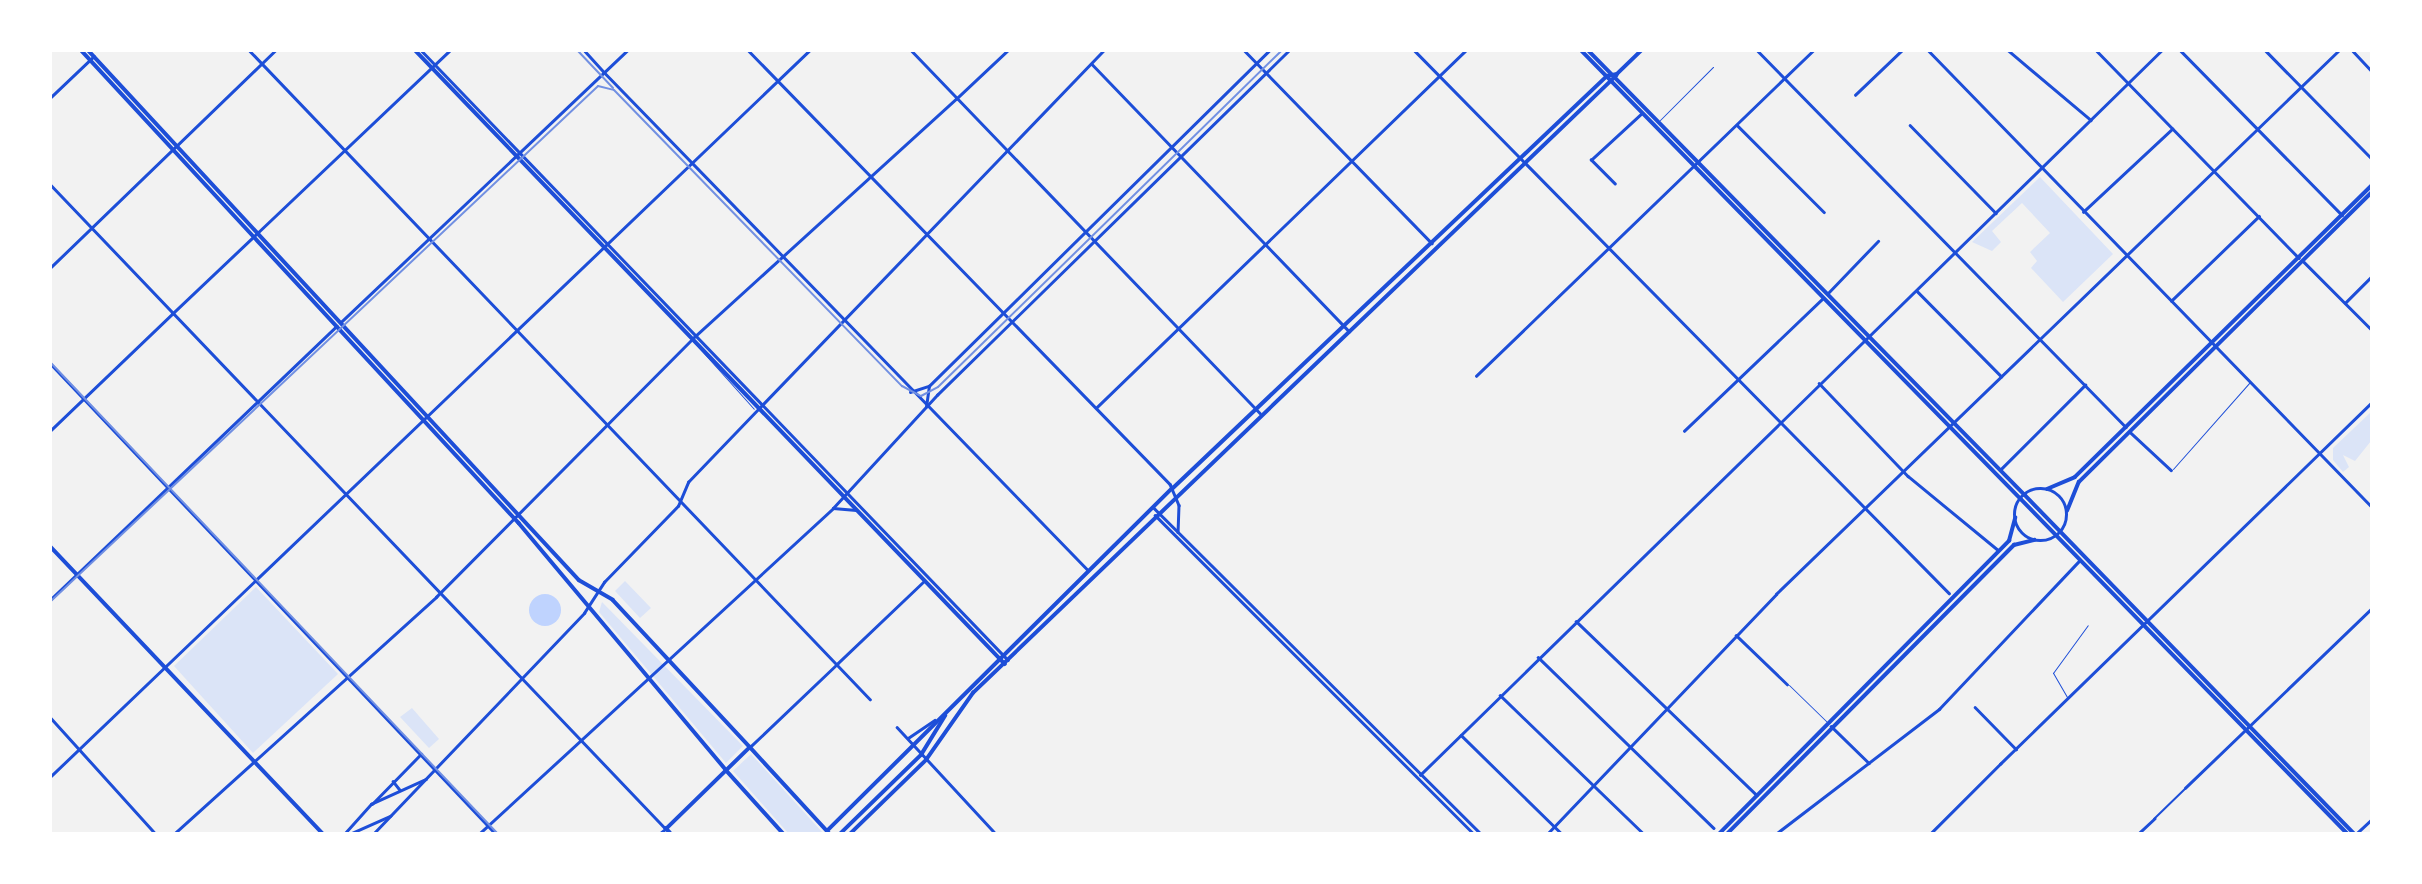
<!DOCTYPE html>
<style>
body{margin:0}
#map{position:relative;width:2422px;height:884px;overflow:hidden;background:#f2f2f2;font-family:"IBM Plex Sans",sans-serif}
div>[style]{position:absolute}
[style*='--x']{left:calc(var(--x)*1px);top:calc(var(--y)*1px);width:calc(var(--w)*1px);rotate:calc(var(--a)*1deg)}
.green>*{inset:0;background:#dbe4f7}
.water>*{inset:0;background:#bfd3fe}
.round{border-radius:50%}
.service>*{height:1px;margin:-0.5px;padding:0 0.5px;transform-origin:0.5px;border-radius:0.5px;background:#1d4ed8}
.pedestrian>*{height:2px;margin:-1px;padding:0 1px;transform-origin:1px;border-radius:1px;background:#1d4ed8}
.minor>*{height:2.5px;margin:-1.25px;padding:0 1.25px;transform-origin:1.25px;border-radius:1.25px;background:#1d4ed8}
.tertiary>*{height:2.5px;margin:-1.25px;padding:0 1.25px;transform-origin:1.25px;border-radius:1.25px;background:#1d4ed8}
.secondary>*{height:3.5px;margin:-1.75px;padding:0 1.75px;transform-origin:1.75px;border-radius:1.75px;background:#1d4ed8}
.primary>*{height:3.5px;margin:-1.75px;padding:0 1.75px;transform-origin:1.75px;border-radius:1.75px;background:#1d4ed8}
.trunk>*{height:3.5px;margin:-1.75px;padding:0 1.75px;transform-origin:1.75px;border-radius:1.75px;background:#1d4ed8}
.trunk>.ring{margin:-1.75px;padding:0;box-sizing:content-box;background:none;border:3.5px solid #1d4ed8;border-radius:50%}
.tram>*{height:2px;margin:-1px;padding:0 1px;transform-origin:1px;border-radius:1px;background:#7290e2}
span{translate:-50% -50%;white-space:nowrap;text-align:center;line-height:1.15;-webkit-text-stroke:5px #fff;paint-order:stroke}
.frame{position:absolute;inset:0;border:52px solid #fff;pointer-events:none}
</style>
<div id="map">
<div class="green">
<div style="clip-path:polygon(2040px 177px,2113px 254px,2063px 302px,2031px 268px,2037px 261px,2030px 252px,2050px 233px,2022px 203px,1992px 231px,2001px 242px,1992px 251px,1972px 242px)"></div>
<div style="clip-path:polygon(2371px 412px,2371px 441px,2355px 461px,2343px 455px,2349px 467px,2343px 472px,2333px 460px,2333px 448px)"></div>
<div style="clip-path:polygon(625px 581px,651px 608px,640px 618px,615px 591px)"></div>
<div style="clip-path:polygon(256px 587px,338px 674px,253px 753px,174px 666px)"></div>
<div style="clip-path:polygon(602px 602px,743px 746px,726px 763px,599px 612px)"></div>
<div style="clip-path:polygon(412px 708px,439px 739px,429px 748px,400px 717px)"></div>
<div style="clip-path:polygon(751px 754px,823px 833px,788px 833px,733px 771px)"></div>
</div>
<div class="water">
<div class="round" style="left:529px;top:594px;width:32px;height:32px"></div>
</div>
<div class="service">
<div style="--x:1660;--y:120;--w:75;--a:-45"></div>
<div style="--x:693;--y:341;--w:91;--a:48.1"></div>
<div style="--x:2173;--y:469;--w:115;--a:-48.5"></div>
<div style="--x:1789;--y:685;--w:52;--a:44.2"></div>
<div style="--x:2067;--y:697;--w:28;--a:-120"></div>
<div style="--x:2053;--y:673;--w:59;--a:-53.9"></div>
</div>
<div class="pedestrian">
<div style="--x:2154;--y:819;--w:43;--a:-44.1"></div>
</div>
<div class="minor">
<div style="--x:1415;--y:51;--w:761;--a:45.43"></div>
<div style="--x:1758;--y:51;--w:526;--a:45.62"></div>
<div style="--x:1929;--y:51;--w:634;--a:45.83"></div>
<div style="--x:2009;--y:51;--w:107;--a:40.1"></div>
<div style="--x:2097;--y:51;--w:289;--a:45.7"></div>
<div style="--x:2181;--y:51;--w:230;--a:45.5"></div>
<div style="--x:2266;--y:51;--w:150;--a:45.5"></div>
<div style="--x:2353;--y:51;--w:26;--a:47"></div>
<div style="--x:1092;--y:64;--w:371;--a:46.1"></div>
<div style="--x:604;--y:72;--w:694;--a:45.82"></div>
<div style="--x:1855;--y:95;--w:64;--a:-43.7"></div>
<div style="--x:51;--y:97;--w:59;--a:-43.6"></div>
<div style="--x:956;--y:99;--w:70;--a:-43.3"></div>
<div style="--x:1737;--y:125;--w:123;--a:45"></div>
<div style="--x:1910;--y:125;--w:123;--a:45.7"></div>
<div style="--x:1615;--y:184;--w:34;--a:-135"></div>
<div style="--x:1591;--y:160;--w:69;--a:-42.7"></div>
<div style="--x:2083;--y:212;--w:122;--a:-43"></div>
<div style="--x:2304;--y:262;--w:95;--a:45"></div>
<div style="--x:1917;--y:291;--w:120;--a:45.3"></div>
<div style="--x:1828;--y:293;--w:72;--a:-46.1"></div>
<div style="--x:2171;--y:301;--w:122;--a:-44"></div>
<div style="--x:2345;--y:303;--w:37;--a:-45"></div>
<div style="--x:172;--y:314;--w:382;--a:-43.5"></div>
<div style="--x:341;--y:322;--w:394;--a:-43.5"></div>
<div style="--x:51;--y:364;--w:646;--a:46.57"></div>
<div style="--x:1476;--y:376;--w:468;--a:-44"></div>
<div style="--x:1819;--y:383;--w:129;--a:46.3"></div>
<div style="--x:1908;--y:476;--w:117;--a:39.4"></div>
<div style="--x:910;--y:392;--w:20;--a:-18"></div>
<div style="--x:1097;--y:407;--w:512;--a:-44.05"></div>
<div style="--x:1684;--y:431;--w:192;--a:-43.7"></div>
<div style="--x:2130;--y:432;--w:56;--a:42.8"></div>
<div style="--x:2001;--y:469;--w:119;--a:-45"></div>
<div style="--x:51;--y:599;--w:395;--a:-43.7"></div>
<div style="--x:1576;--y:621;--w:251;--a:43.9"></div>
<div style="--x:1736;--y:635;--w:71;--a:43.9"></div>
<div style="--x:1538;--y:657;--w:245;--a:44.2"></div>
<div style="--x:838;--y:663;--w:119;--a:-43.6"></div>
<div style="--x:1500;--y:695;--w:199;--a:44"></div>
<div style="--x:1975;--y:707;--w:59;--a:45.7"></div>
<div style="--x:1831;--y:726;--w:53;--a:44.2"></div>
<div style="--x:1461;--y:735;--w:140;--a:44.4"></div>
<div style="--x:1420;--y:775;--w:1036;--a:-44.34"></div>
<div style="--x:393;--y:781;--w:11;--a:52"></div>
<div style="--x:2185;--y:788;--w:258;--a:-43.9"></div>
<div style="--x:372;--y:804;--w:70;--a:-45.6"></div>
<div style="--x:1777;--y:833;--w:204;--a:-37.4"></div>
<div style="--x:1939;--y:709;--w:205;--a:-46.6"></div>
<div style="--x:1931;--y:833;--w:98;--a:-45"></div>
<div style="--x:2139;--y:833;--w:21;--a:-43"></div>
<div style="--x:2357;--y:833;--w:19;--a:-43"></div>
</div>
<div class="tertiary">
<div style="--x:250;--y:51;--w:897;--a:46.27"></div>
<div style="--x:422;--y:51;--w:845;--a:46.1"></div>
<div style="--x:585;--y:51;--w:28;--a:48"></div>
<div style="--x:749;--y:51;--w:604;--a:45.81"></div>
<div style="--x:1170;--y:484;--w:23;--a:67"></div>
<div style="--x:1179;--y:505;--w:27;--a:92"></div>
<div style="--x:912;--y:51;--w:502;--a:46.13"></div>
<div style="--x:1245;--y:51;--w:268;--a:45.8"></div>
<div style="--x:51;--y:185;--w:890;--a:46.32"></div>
<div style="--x:666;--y:829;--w:6;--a:141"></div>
<div style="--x:51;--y:267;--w:311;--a:-44"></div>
<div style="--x:926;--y:407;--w:21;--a:-82"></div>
<div style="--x:929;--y:386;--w:477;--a:-44.6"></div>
<div style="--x:51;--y:430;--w:168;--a:-43.8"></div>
<div style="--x:1153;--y:507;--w:462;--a:44.9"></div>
<div style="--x:833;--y:508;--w:23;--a:5"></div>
<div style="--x:1155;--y:515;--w:450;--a:45"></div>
<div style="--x:51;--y:718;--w:155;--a:47.9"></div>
<div style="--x:897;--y:727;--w:144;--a:47.2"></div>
<div style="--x:908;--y:738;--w:32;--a:-34"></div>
<div style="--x:751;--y:746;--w:119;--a:-43.6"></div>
<div style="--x:2000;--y:764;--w:518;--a:-44.22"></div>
<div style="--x:51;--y:776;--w:1049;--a:-43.73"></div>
<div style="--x:175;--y:833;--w:352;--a:-42.1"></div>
<div style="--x:436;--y:597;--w:363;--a:-45.2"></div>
<div style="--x:692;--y:339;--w:357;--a:-42.3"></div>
<div style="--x:345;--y:833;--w:39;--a:-48"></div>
<div style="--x:371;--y:804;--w:60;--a:-24.4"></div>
<div style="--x:352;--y:833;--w:42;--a:-24.1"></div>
<div style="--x:374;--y:833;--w:304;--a:-46.3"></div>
<div style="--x:584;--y:613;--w:37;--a:-57"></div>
<div style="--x:604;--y:582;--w:106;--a:-45.8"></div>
<div style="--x:678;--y:506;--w:26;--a:-67"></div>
<div style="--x:688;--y:482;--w:598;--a:-46.08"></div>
<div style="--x:480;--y:833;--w:480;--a:-42.6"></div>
<div style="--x:833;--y:508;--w:154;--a:-47.4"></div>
<div style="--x:937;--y:395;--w:491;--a:-44.4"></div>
<div style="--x:1548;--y:833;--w:330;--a:-46.3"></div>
<div style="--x:1776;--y:594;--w:781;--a:-44.01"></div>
</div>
<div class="secondary">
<div style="--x:82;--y:51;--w:643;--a:47.21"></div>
<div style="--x:519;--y:523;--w:322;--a:50"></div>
<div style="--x:89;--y:51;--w:721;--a:47.19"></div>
<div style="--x:579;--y:580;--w:39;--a:30"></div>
<div style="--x:613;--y:600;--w:201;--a:47"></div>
<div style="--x:416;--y:51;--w:850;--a:46.14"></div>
<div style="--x:1617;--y:74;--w:33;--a:-44"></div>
<div style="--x:51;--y:547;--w:394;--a:46.5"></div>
<div style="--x:841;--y:833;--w:112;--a:-44.3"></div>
<div style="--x:921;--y:755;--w:46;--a:-58.4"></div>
<div style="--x:1720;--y:833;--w:411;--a:-45.3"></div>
<div style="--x:2009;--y:541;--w:24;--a:-75"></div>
<div style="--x:1728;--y:833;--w:406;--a:-45.2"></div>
<div style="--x:2014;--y:545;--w:21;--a:-14"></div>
</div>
<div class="primary">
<div style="--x:2025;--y:495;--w:472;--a:45.8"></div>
<div style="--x:2021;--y:499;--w:467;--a:45.7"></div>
<div style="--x:726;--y:770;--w:85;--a:47.9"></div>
<div style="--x:827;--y:831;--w:487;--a:-44.8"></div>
<div style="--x:1173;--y:488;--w:598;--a:-43.51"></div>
<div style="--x:1607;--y:76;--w:10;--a:-11"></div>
<div style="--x:670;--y:833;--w:6;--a:-135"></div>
<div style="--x:666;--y:829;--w:117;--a:-44.3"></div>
<div style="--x:750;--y:747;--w:117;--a:47.4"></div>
<div style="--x:851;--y:833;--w:105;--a:-44.2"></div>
<div style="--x:926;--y:760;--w:82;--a:-55"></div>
<div style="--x:973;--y:693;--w:891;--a:-43.82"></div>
</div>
<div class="trunk">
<div style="--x:1582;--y:51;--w:627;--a:45.58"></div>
<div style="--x:1589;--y:51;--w:622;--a:45.52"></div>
<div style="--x:2047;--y:489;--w:30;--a:-23"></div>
<div style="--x:2075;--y:477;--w:415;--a:-44.5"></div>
<div class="ring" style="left:2015px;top:489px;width:48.5px;height:48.5px"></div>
<div style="--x:2067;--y:511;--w:31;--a:-68"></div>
<div style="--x:2079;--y:482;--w:411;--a:-44.7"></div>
</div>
<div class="tram">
<div style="--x:578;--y:51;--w:51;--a:46.6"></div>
<div style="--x:51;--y:363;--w:648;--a:46.5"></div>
<div style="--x:51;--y:601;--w:751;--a:-43.27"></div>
<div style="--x:598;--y:86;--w:16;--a:14"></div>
<div style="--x:614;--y:90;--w:413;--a:45.8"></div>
<div style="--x:902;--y:386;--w:21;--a:28"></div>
<div style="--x:921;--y:396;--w:19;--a:-28"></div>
<div style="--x:938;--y:387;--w:480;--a:-44.4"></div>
</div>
<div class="frame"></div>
</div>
